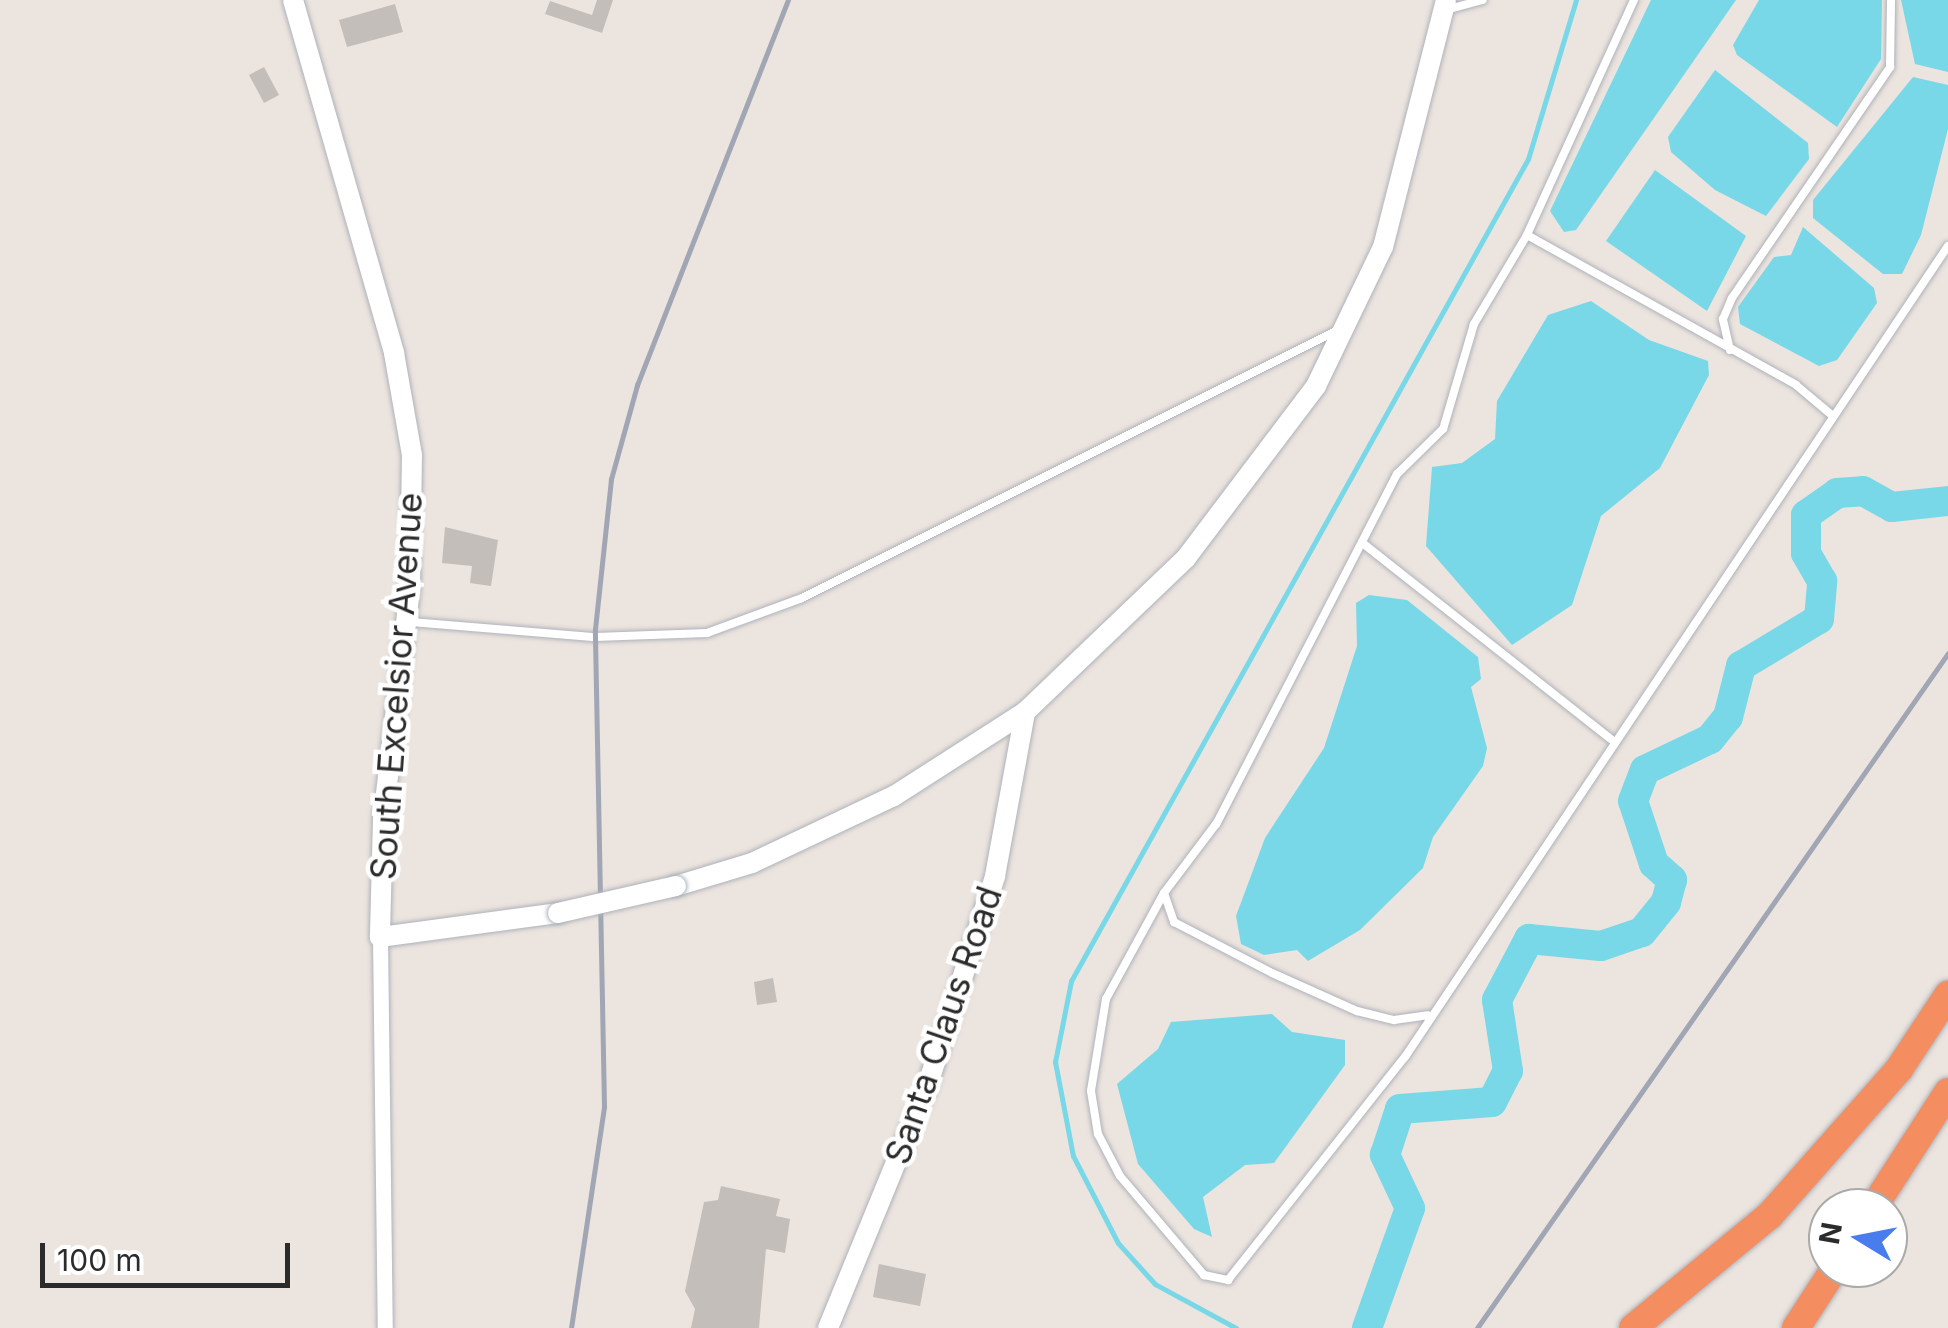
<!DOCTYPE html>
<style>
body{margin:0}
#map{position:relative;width:1948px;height:1328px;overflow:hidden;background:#ece4de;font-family:Inter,sans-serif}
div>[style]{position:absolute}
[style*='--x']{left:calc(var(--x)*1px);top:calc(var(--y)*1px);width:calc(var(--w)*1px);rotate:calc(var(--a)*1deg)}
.water>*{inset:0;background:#78d8e7}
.stream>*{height:5px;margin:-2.5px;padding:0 2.5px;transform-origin:2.5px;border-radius:2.5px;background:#78d8e7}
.river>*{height:30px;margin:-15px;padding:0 15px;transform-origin:15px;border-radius:15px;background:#78d8e7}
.building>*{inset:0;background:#c4beba}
.roads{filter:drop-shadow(0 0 2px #aeb2bb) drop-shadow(0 0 2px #aeb2bb)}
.lane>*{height:8px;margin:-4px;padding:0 4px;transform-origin:4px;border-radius:4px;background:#fff}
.street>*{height:15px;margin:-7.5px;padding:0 7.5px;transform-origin:7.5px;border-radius:7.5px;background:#fff}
.secondary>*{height:20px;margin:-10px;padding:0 10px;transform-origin:10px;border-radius:10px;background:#fff}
.highway>*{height:28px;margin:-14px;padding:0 14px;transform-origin:14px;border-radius:14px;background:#f48e61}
.rail>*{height:5px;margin:-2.5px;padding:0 2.5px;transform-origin:2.5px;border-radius:2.5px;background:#a1a6b4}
.bridges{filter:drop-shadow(0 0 2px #aeb2bb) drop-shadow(0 0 2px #aeb2bb)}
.secondary-bridge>*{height:20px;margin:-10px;padding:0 10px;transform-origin:10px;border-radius:10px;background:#fff}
span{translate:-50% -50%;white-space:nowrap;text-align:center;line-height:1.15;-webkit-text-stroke:9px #fff;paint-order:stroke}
.street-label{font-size:35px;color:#2b2b2b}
.north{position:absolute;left:1808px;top:1188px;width:100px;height:100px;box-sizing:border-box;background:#fff;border:2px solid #aaa;border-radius:50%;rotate:280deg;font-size:28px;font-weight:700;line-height:40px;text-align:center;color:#2b2b2b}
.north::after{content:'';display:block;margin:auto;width:35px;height:45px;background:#497dee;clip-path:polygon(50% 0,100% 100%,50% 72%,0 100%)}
.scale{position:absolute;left:40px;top:1243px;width:250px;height:45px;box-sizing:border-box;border:5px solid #2b2b2b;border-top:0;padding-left:12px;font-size:30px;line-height:35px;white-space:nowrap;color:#2b2b2b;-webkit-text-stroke:8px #fff;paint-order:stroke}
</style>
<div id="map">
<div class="water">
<div style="clip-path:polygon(1651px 0,1736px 0,1576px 230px,1564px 232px,1550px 211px)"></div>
<div style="clip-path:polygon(1759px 0,1882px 0,1881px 59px,1837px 127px,1737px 55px,1733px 45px)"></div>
<div style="clip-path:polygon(1901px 0,1948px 0,1948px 72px,1915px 64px)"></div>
<div style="clip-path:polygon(1715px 70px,1808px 143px,1809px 159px,1766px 216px,1715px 190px,1671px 152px,1668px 137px)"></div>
<div style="clip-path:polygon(1913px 77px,1948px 85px,1948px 129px,1921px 235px,1902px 274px,1883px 274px,1813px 218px,1813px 200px)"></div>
<div style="clip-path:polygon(1655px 170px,1746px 236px,1707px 311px,1606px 241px)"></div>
<div style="clip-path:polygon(1803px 227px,1874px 288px,1877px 303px,1837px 360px,1819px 366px,1740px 324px,1738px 307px,1774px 257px,1791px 255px)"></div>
<div style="clip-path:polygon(1591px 301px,1649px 340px,1708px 361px,1709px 375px,1660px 468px,1601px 516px,1572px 605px,1512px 645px,1426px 546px,1432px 467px,1462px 463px,1495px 439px,1497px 401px,1548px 315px)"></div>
<div style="clip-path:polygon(1369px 595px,1407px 600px,1478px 657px,1481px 679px,1471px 687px,1487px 748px,1483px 766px,1433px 837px,1423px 868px,1360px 930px,1308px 961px,1297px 950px,1264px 955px,1241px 944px,1236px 916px,1265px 838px,1324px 748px,1357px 646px,1356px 603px)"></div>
<div style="clip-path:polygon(1272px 1014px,1292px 1032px,1345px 1040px,1345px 1065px,1274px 1163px,1245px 1165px,1203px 1197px,1212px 1237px,1194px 1229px,1138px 1164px,1117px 1084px,1158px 1049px,1171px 1022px)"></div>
</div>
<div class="stream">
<div style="--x:1236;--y:1328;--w:92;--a:-151.5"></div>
<div style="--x:1155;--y:1284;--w:55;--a:-132.1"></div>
<div style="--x:1118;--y:1243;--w:98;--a:-117.3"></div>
<div style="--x:1073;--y:1156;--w:96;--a:-100.8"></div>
<div style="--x:1055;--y:1062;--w:83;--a:-78.8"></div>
<div style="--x:1071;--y:981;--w:940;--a:-60.93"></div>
<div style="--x:1528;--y:159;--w:166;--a:-73.2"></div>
</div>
<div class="river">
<div style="--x:1367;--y:1328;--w:127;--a:-70.3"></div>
<div style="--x:1410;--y:1208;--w:59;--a:-115.3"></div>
<div style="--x:1385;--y:1155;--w:48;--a:-71.9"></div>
<div style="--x:1400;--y:1109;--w:92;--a:-4.4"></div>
<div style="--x:1492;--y:1102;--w:35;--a:-63"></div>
<div style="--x:1508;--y:1071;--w:72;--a:-98.8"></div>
<div style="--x:1497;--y:1000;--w:69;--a:-62.3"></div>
<div style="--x:1529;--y:939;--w:72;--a:5.6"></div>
<div style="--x:1601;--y:946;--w:43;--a:-18.9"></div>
<div style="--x:1642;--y:932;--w:38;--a:-51"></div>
<div style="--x:1666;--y:902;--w:23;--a:-75"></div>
<div style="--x:1672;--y:880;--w:24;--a:-138"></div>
<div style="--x:1654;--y:864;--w:66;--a:-108.4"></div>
<div style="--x:1633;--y:801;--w:33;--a:-69"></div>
<div style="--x:1645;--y:770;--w:72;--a:-25.5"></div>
<div style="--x:1710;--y:739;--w:28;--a:-51"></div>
<div style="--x:1728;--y:717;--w:53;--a:-75.7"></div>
<div style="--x:1741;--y:666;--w:91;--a:-31.1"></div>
<div style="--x:1819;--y:619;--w:38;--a:-85"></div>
<div style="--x:1822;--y:581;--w:32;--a:-120"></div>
<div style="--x:1806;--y:553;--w:38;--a:-90"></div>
<div style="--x:1806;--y:515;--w:38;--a:-35"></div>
<div style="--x:1837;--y:493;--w:26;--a:-4"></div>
<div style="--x:1863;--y:491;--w:33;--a:29"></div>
<div style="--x:1892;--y:507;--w:56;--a:-6.1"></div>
</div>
<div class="building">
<div style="clip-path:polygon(597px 0,613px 0,602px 33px,545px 14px,550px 1px,592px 15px)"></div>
<div style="clip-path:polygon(395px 4px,403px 32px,347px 47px,339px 20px)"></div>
<div style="clip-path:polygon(264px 67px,279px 95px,264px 103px,249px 75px)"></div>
<div style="clip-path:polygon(445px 527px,498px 540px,491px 586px,470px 583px,472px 566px,442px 563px)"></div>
<div style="clip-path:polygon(773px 978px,777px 1002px,757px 1005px,754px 982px)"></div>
<div style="clip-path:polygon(721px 1186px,780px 1199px,776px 1216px,790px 1219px,785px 1253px,766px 1249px,759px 1328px,691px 1328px,695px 1309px,685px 1291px,704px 1202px,718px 1200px)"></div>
<div style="clip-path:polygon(879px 1264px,926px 1274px,920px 1306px,873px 1297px)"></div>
</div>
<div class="roads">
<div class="lane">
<div style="--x:1634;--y:0;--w:258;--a:114.5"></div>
<div style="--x:1527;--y:235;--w:104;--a:120.8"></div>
<div style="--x:1474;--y:324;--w:109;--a:106.4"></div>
<div style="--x:1443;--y:429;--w:64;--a:135.6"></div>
<div style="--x:1397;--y:474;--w:394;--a:117.3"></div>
<div style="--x:1216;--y:824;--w:86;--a:127"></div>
<div style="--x:1164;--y:893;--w:121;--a:118.7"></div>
<div style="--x:1106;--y:999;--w:93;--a:99.3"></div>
<div style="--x:1091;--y:1091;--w:44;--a:80.8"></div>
<div style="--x:1098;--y:1134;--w:47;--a:62.4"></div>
<div style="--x:1120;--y:1176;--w:130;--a:49.7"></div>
<div style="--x:1204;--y:1275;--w:25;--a:12"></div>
<div style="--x:1228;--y:1280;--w:285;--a:-51.6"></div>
<div style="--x:1405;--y:1057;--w:976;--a:-56.2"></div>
<div style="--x:1445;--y:10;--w:39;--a:-15"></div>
<div style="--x:1527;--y:235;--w:308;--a:29.1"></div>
<div style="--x:1796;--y:385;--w:48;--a:40"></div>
<div style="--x:1730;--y:350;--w:32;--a:-103"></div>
<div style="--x:1723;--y:319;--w:23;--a:-67"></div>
<div style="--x:1732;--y:298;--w:280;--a:-55.6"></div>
<div style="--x:1890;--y:67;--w:67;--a:-89.1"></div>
<div style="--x:1365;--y:545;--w:315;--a:38.3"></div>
<div style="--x:411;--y:622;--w:185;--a:4.7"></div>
<div style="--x:595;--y:637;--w:112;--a:-2"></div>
<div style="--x:707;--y:633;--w:101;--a:-20.2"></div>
<div style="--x:802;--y:598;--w:602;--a:-26.57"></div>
<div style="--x:1164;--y:893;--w:31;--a:71"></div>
<div style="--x:1174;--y:922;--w:110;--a:27.5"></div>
<div style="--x:1272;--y:973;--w:93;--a:24.1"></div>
<div style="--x:1357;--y:1011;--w:38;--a:14"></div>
<div style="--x:1394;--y:1020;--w:34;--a:-8"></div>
</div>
<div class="street">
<div style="--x:380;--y:937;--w:391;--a:89.3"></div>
</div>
<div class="secondary">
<div style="--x:293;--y:0;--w:367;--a:74"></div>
<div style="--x:394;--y:353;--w:104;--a:80"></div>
<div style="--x:412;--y:455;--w:134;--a:90.9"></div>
<div style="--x:410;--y:589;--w:232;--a:96.7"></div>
<div style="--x:383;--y:819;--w:118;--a:91.5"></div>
<div style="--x:380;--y:937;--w:180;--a:-7.7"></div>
<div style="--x:676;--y:886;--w:79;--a:-16.8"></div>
<div style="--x:752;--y:863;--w:157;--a:-25.3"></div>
<div style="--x:894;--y:796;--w:156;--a:-32.7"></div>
<div style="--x:1025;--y:712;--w:223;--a:-43.7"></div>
<div style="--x:1186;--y:558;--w:216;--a:-52.9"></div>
<div style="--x:1316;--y:386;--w:154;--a:-64.3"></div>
<div style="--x:1383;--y:247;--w:255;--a:-75.7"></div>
<div style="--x:828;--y:1328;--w:264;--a:-67.7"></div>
<div style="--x:928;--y:1084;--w:219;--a:-72.1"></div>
<div style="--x:995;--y:876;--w:167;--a:-79.6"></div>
</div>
<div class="highway">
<div style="--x:1873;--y:1208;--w:138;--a:-57.1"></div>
<div style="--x:1633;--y:1328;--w:178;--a:-39.5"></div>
<div style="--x:1770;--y:1215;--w:195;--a:-48.5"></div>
<div style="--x:1899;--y:1069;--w:89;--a:-56.5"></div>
<div style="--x:1796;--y:1328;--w:72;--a:-57"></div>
</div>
</div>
<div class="rail">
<div style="--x:571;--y:1328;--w:224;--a:-81.5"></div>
<div style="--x:604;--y:1106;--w:477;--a:-91.1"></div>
<div style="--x:595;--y:629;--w:151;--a:-83.9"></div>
<div style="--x:611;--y:479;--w:98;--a:-74.5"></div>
<div style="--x:637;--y:385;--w:414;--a:-68.6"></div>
<div style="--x:1477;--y:1328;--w:823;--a:-55.09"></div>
</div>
<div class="bridges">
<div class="secondary-bridge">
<div style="--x:558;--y:913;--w:121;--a:-12.9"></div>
</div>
</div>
<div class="street-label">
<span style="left:396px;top:686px;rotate:-86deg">South Excelsior Avenue</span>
<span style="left:943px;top:1025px;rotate:-71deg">Santa Claus Road</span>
</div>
<div class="north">N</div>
<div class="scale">100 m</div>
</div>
